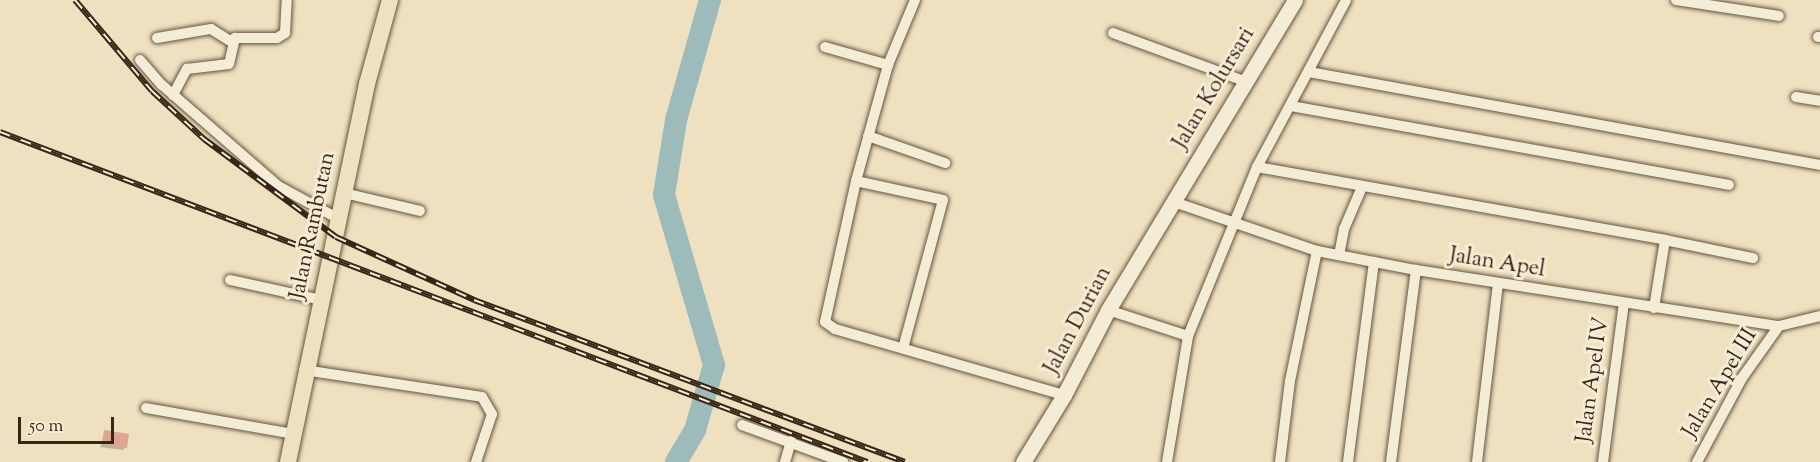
<!DOCTYPE html>
<style>
body{margin:0}
#map{position:relative;width:1820px;height:462px;overflow:hidden;background:#efe1bf;font-family:"Sorts Mill Goudy",serif}
div>[style]{position:absolute}
[style*='--x']{left:calc(var(--x)*1px);top:calc(var(--y)*1px);width:calc(var(--w)*1px);rotate:calc(var(--a)*1deg)}
.shadow>*{inset:0;background:#0003}
.river>*{height:22px;margin:-11px;padding:0 11px;transform-origin:11px;border-radius:11px;background:#9ebbbc}
.building>*{inset:0;background:#dfa590}
.roads{filter:drop-shadow(0 0 2px #655440) drop-shadow(0 0 2px #655440)}
.street>*{height:10px;margin:-5px;padding:0 5px;transform-origin:5px;border-radius:5px;background:#f5ecd5}
.secondary>*{height:15px;margin:-7.5px;padding:0 7.5px;transform-origin:7.5px;border-radius:7.5px;background:#f5ecd5}
.primary>*{height:16px;margin:-8px;padding:0 8px;transform-origin:8px;border-radius:8px;background:#efe1bf}
.rail>*{height:6px;margin-top:-3px;transform-origin:0;background:repeating-linear-gradient(90deg,#f5ecd5 0 11px,#372515 0 22px);box-sizing:border-box;border-block:2px solid #372515}
span{translate:-50% -50%;white-space:nowrap;text-align:center;line-height:1.15;-webkit-text-stroke:6px #f5ecd5;paint-order:stroke}
.street-label{font-size:22px;color:#372515}
.scale{position:absolute;left:18px;top:417px;width:96px;height:27px;box-sizing:border-box;border:3px solid #372515;border-top:0;padding-left:8px;font-size:18px;line-height:21px;white-space:nowrap;color:#372515;-webkit-text-stroke:4px #f5ecd5;paint-order:stroke}
</style>
<div id="map">
<div class="shadow">
<div style="clip-path:polygon(105px 432px,126px 447px,123px 450px,100px 447px)"></div>
</div>
<div class="river">
<div style="--x:676;--y:462;--w:37;--a:-59"></div>
<div style="--x:695;--y:430;--w:68;--a:-73.7"></div>
<div style="--x:714;--y:365;--w:177;--a:-106.4"></div>
<div style="--x:664;--y:195;--w:76;--a:-80.9"></div>
<div style="--x:676;--y:120;--w:125;--a:-74.2"></div>
</div>
<div class="building">
<div style="clip-path:polygon(104px 430px,129px 434px,127px 448px,102px 444px)"></div>
</div>
<div class="roads">
<div class="street">
<div style="--x:915;--y:0;--w:70;--a:112.6"></div>
<div style="--x:888;--y:65;--w:120;--a:105.4"></div>
<div style="--x:856;--y:181;--w:144;--a:102.4"></div>
<div style="--x:825;--y:322;--w:12;--a:35"></div>
<div style="--x:835;--y:329;--w:238;--a:16.1"></div>
<div style="--x:1676;--y:0;--w:104;--a:8.8"></div>
<div style="--x:1113;--y:33;--w:143;--a:20.1"></div>
<div style="--x:1818;--y:37;--w:2;--a:0"></div>
<div style="--x:157;--y:38;--w:55;--a:-9.5"></div>
<div style="--x:211;--y:29;--w:25;--a:32"></div>
<div style="--x:825;--y:47;--w:66;--a:15.9"></div>
<div style="--x:140;--y:60;--w:33;--a:49"></div>
<div style="--x:162;--y:85;--w:154;--a:41"></div>
<div style="--x:278;--y:186;--w:69;--a:28.4"></div>
<div style="--x:1309;--y:72;--w:519;--a:10.31"></div>
<div style="--x:173;--y:95;--w:30;--a:-62"></div>
<div style="--x:187;--y:69;--w:42;--a:-6.8"></div>
<div style="--x:229;--y:64;--w:27;--a:-77"></div>
<div style="--x:235;--y:38;--w:42;--a:0"></div>
<div style="--x:277;--y:38;--w:9;--a:-32"></div>
<div style="--x:285;--y:33;--w:33;--a:-87"></div>
<div style="--x:1796;--y:97;--w:24;--a:9"></div>
<div style="--x:1291;--y:106;--w:445;--a:10.2"></div>
<div style="--x:868;--y:136;--w:82;--a:19.3"></div>
<div style="--x:1257;--y:167;--w:414;--a:10.1"></div>
<div style="--x:1665;--y:240;--w:69;--a:99.2"></div>
<div style="--x:856;--y:181;--w:89;--a:12.3"></div>
<div style="--x:943;--y:200;--w:153;--a:105.1"></div>
<div style="--x:344;--y:193;--w:78;--a:13.3"></div>
<div style="--x:1174;--y:202;--w:151;--a:18.9"></div>
<div style="--x:1317;--y:251;--w:101;--a:10.9"></div>
<div style="--x:1416;--y:270;--w:367;--a:8.8"></div>
<div style="--x:1779;--y:326;--w:42;--a:-13.7"></div>
<div style="--x:1665;--y:240;--w:90;--a:11.6"></div>
<div style="--x:1339;--y:255;--w:26;--a:-79"></div>
<div style="--x:1344;--y:229;--w:46;--a:-66.8"></div>
<div style="--x:230;--y:280;--w:94;--a:12.3"></div>
<div style="--x:1108;--y:310;--w:84;--a:18"></div>
<div style="--x:304;--y:370;--w:180;--a:8.6"></div>
<div style="--x:482;--y:397;--w:20;--a:60"></div>
<div style="--x:492;--y:414;--w:51;--a:108.4"></div>
<div style="--x:146;--y:408;--w:150;--a:10"></div>
<div style="--x:742;--y:425;--w:108;--a:20.1"></div>
<div style="--x:785;--y:462;--w:22;--a:-74"></div>
<div style="--x:1167;--y:462;--w:128;--a:-80.5"></div>
<div style="--x:1188;--y:336;--w:183;--a:-67.8"></div>
<div style="--x:1257;--y:167;--w:189;--a:-61.9"></div>
<div style="--x:1280;--y:462;--w:82;--a:-83"></div>
<div style="--x:1290;--y:381;--w:133;--a:-78.3"></div>
<div style="--x:1348;--y:462;--w:202;--a:-82.6"></div>
<div style="--x:1391;--y:462;--w:194;--a:-82.6"></div>
<div style="--x:1477;--y:462;--w:179;--a:-83.3"></div>
<div style="--x:1603;--y:462;--w:160;--a:-82.5"></div>
<div style="--x:1697;--y:462;--w:95;--a:-61.8"></div>
<div style="--x:1742;--y:378;--w:64;--a:-54.6"></div>
</div>
<div class="secondary">
<div style="--x:1023;--y:462;--w:79;--a:-58.5"></div>
<div style="--x:1064;--y:395;--w:96;--a:-62.6"></div>
<div style="--x:1108;--y:310;--w:362;--a:-58.9"></div>
</div>
<div class="primary">
<div style="--x:288;--y:462;--w:386;--a:-78.2"></div>
<div style="--x:367;--y:84;--w:87;--a:-74.7"></div>
</div>
</div>
<div class="rail">
<div style="--x:75;--y:0;--w:119;--a:49.8"></div>
<div style="--x:152;--y:91;--w:71;--a:42.7"></div>
<div style="--x:204;--y:139;--w:164;--a:36.6"></div>
<div style="--x:336;--y:237;--w:152;--a:24.5"></div>
<div style="--x:474;--y:300;--w:460;--a:20.6"></div>
<div style="--x:0;--y:132;--w:928;--a:20.84"></div>
</div>
<div class="street-label">
<span style="left:1215px;top:89px;rotate:-59deg">Jalan Kolursari</span>
<span style="left:314px;top:226px;rotate:-78deg">Jalan Rambutan</span>
<span style="left:1497px;top:264px;rotate:9deg">Jalan Apel</span>
<span style="left:1079px;top:321px;rotate:-62deg">Jalan Durian</span>
<span style="left:1594px;top:380px;rotate:-82deg">Jalan Apel IV</span>
<span style="left:1721px;top:384px;rotate:-59deg">Jalan Apel III</span>
</div>
<div class="scale">50 m</div>
</div>
